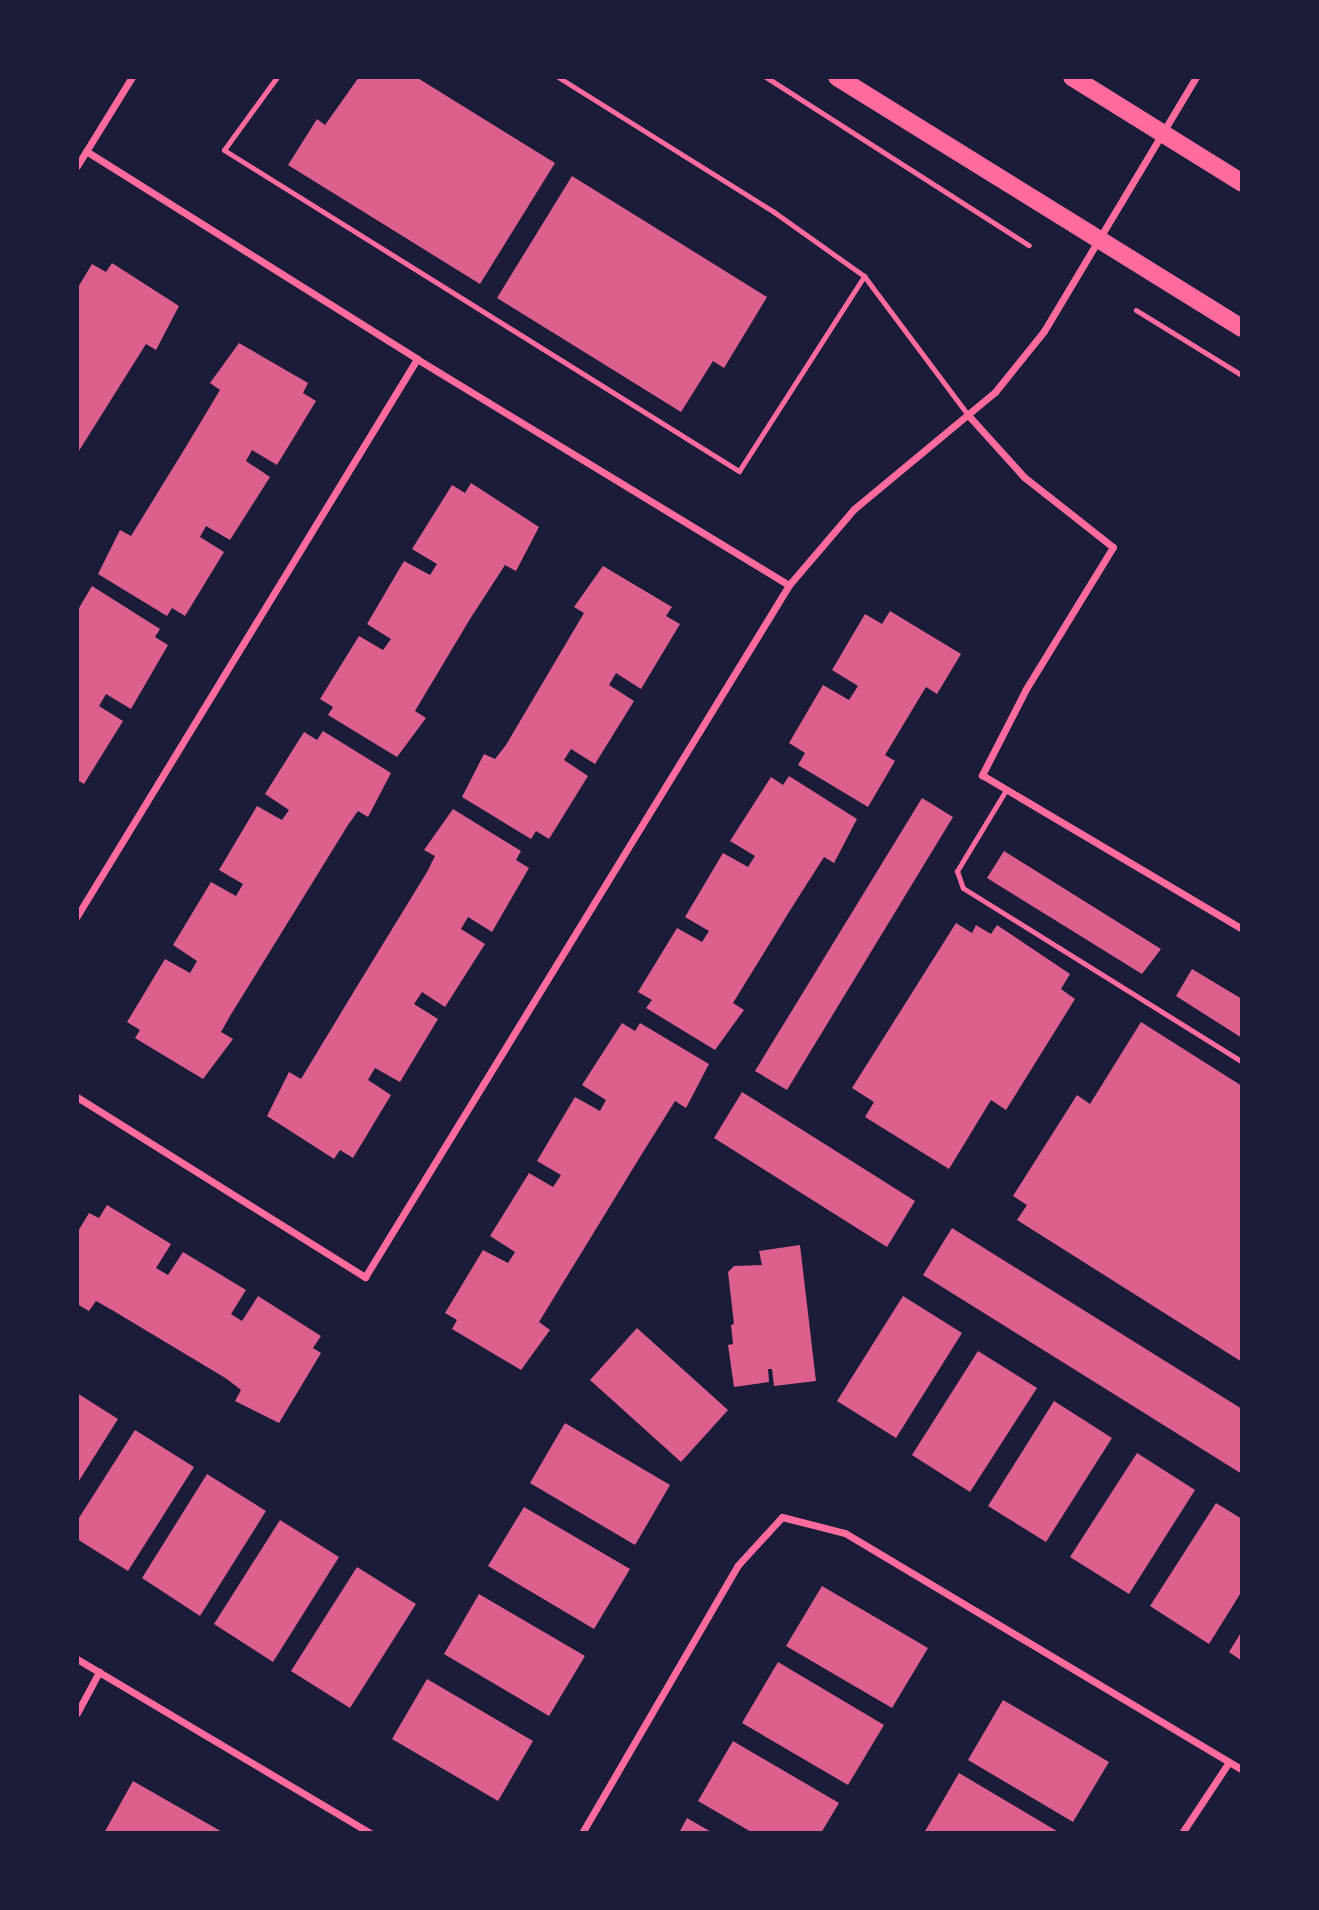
<!DOCTYPE html>
<style>
body{margin:0}
#map{position:relative;width:1319px;height:1910px;overflow:hidden;background:#1b1b3a;font-family:Helvetica,sans-serif}
div>[style]{position:absolute}
[style*='--x']{left:calc(var(--x)*1px);top:calc(var(--y)*1px);width:calc(var(--w)*1px);rotate:calc(var(--a)*1deg)}
.building>*{inset:0;background:#dd5f8e}
.path>*{height:4.5px;margin:-2.25px;padding:0 2.25px;transform-origin:2.25px;border-radius:2.25px;background:#ff6b9d}
.service>*{height:5px;margin:-2.5px;padding:0 2.5px;transform-origin:2.5px;border-radius:2.5px;background:#ff6b9d}
.minor>*{height:7px;margin:-3.5px;padding:0 3.5px;transform-origin:3.5px;border-radius:3.5px;background:#ff6b9d}
.primary>*{height:18px;margin:-9px;padding:0 9px;transform-origin:9px;border-radius:9px;background:#ff6b9d}
span{translate:-50% -50%;white-space:nowrap;text-align:center;line-height:1.15;-webkit-text-stroke:5px #1b1b3a;paint-order:stroke}
.frame{position:absolute;inset:0;border:79px solid #1b1b3a;pointer-events:none}
</style>
<div id="map">
<div class="building">
<div style="clip-path:polygon(359px 77px,416px 77px,555px 163px,480px 284px,288px 165px,317px 119px,325px 125px)"></div>
<div style="clip-path:polygon(572px 176px,767px 297px,724px 368px,713px 361px,681px 412px,497px 298px)"></div>
<div style="clip-path:polygon(112px 263px,179px 306px,156px 350px,146px 344px,77px 454px,77px 289px,92px 264px,106px 272px)"></div>
<div style="clip-path:polygon(239px 343px,308px 383px,303px 393px,316px 401px,277px 465px,252px 450px,246px 461px,270px 477px,230px 540px,206px 526px,200px 537px,224px 552px,185px 616px,172px 608px,167px 616px,98px 574px,120px 530px,131px 536px,187px 445px,220px 390px,210px 383px)"></div>
<div style="clip-path:polygon(471px 483px,539px 527px,516px 571px,505px 565px,470px 619px,415px 711px,426px 718px,397px 757px,328px 715px,333px 707px,320px 699px,359px 636px,383px 650px,391px 639px,367px 624px,404px 561px,430px 575px,437px 564px,412px 549px,452px 485px,465px 493px)"></div>
<div style="clip-path:polygon(603px 566px,672px 607px,666px 616px,680px 624px,641px 689px,616px 673px,609px 685px,634px 701px,595px 764px,571px 749px,564px 760px,588px 776px,549px 839px,536px 831px,531px 839px,462px 797px,484px 754px,495px 759px,506px 745px,584px 613px,574px 607px)"></div>
<div style="clip-path:polygon(92px 586px,160px 629px,155px 637px,168px 645px,131px 709px,106px 694px,99px 706px,123px 721px,84px 784px,77px 780px,77px 606px,79px 608px)"></div>
<div style="clip-path:polygon(890px 611px,961px 654px,937px 694px,926px 687px,885px 755px,895px 761px,868px 807px,798px 765px,805px 753px,789px 743px,823px 685px,849px 700px,858px 686px,832px 670px,865px 614px,882px 624px)"></div>
<div style="clip-path:polygon(323px 731px,391px 773px,368px 817px,358px 811px,348px 825px,230px 1016px,221px 1032px,233px 1039px,203px 1079px,135px 1038px,140px 1030px,127px 1022px,165px 959px,190px 973px,197px 961px,173px 945px,211px 882px,236px 896px,243px 884px,219px 870px,257px 806px,282px 820px,289px 810px,265px 794px,304px 732px,317px 740px)"></div>
<div style="clip-path:polygon(789px 776px,857px 819px,834px 863px,824px 857px,789px 912px,733px 1003px,744px 1010px,715px 1050px,646px 1008px,652px 1000px,638px 992px,677px 928px,702px 942px,709px 931px,685px 917px,723px 853px,748px 867px,755px 856px,730px 841px,771px 777px,783px 785px)"></div>
<div style="clip-path:polygon(922px 798px,953px 817px,787px 1090px,755px 1071px)"></div>
<div style="clip-path:polygon(453px 809px,521px 851px,516px 860px,529px 868px,492px 932px,468px 917px,461px 929px,485px 944px,445px 1007px,422px 992px,414px 1004px,438px 1019px,400px 1082px,375px 1068px,368px 1080px,391px 1095px,353px 1158px,340px 1150px,334px 1159px,267px 1116px,289px 1072px,301px 1079px,356px 988px,427px 872px,435px 856px,424px 850px)"></div>
<div style="clip-path:polygon(1004px 851px,1161px 949px,1142px 974px,987px 878px)"></div>
<div style="clip-path:polygon(956px 923px,972px 933px,976px 925px,991px 934px,997px 925px,1070px 974px,1061px 989px,1075px 999px,1006px 1110px,991px 1100px,949px 1169px,865px 1117px,874px 1102px,852px 1088px)"></div>
<div style="clip-path:polygon(1192px 969px,1242px 999px,1242px 1038px,1176px 996px)"></div>
<div style="clip-path:polygon(1141px 1022px,1242px 1086px,1242px 1362px,1017px 1220px,1027px 1205px,1013px 1196px,1077px 1095px,1090px 1104px)"></div>
<div style="clip-path:polygon(622px 1023px,635px 1031px,640px 1023px,709px 1064px,686px 1108px,675px 1101px,640px 1157px,539px 1322px,550px 1330px,521px 1370px,452px 1329px,457px 1320px,445px 1313px,483px 1250px,508px 1263px,515px 1252px,490px 1236px,529px 1173px,553px 1187px,561px 1175px,537px 1161px,575px 1097px,600px 1111px,606px 1100px,582px 1085px)"></div>
<div style="clip-path:polygon(742px 1092px,915px 1201px,887px 1247px,714px 1138px)"></div>
<div style="clip-path:polygon(107px 1205px,171px 1244px,156px 1268px,168px 1275px,183px 1252px,246px 1290px,231px 1314px,242px 1321px,258px 1296px,321px 1336px,313px 1348px,321px 1353px,279px 1423px,235px 1401px,241px 1390px,227px 1379px,112px 1310px,96px 1301px,89px 1311px,77px 1304px,77px 1233px,89px 1213px,99px 1218px)"></div>
<div style="clip-path:polygon(952px 1228px,1242px 1409px,1242px 1474px,923px 1275px)"></div>
<div style="clip-path:polygon(800px 1245px,816px 1381px,774px 1386px,772px 1369px,768px 1369px,769px 1382px,734px 1387px,728px 1345px,733px 1344px,731px 1325px,734px 1324px,728px 1272px,734px 1266px,762px 1265px,759px 1251px)"></div>
<div style="clip-path:polygon(903px 1296px,962px 1333px,896px 1438px,837px 1401px)"></div>
<div style="clip-path:polygon(637px 1328px,728px 1410px,681px 1462px,590px 1380px)"></div>
<div style="clip-path:polygon(978px 1351px,1037px 1388px,970px 1492px,912px 1455px)"></div>
<div style="clip-path:polygon(77px 1393px,118px 1419px,77px 1484px)"></div>
<div style="clip-path:polygon(1054px 1401px,1112px 1438px,1046px 1542px,988px 1506px)"></div>
<div style="clip-path:polygon(565px 1423px,670px 1485px,635px 1545px,530px 1483px)"></div>
<div style="clip-path:polygon(135px 1430px,194px 1467px,128px 1571px,77px 1539px,77px 1521px)"></div>
<div style="clip-path:polygon(1137px 1453px,1195px 1490px,1129px 1594px,1070px 1557px)"></div>
<div style="clip-path:polygon(207px 1474px,266px 1511px,200px 1616px,142px 1578px)"></div>
<div style="clip-path:polygon(1216px 1503px,1242px 1519px,1242px 1591px,1209px 1644px,1150px 1606px)"></div>
<div style="clip-path:polygon(524px 1507px,630px 1569px,594px 1629px,488px 1566px)"></div>
<div style="clip-path:polygon(280px 1520px,339px 1557px,273px 1662px,214px 1624px)"></div>
<div style="clip-path:polygon(357px 1567px,416px 1604px,350px 1708px,291px 1671px)"></div>
<div style="clip-path:polygon(822px 1586px,928px 1648px,892px 1708px,786px 1646px)"></div>
<div style="clip-path:polygon(479px 1594px,585px 1656px,549px 1716px,444px 1654px)"></div>
<div style="clip-path:polygon(1242px 1631px,1242px 1661px,1229px 1652px)"></div>
<div style="clip-path:polygon(778px 1662px,884px 1725px,848px 1785px,742px 1723px)"></div>
<div style="clip-path:polygon(427px 1679px,533px 1741px,498px 1801px,392px 1739px)"></div>
<div style="clip-path:polygon(1003px 1700px,1109px 1762px,1073px 1822px,968px 1760px)"></div>
<div style="clip-path:polygon(733px 1741px,839px 1803px,821px 1833px,753px 1833px,698px 1801px)"></div>
<div style="clip-path:polygon(959px 1773px,1060px 1833px,924px 1833px)"></div>
<div style="clip-path:polygon(133px 1781px,224px 1833px,104px 1833px)"></div>
<div style="clip-path:polygon(687px 1818px,713px 1833px,679px 1833px)"></div>
</div>
<div class="path">
<div style="--x:766;--y:77;--w:312;--a:32.6"></div>
<div style="--x:1136;--y:310;--w:124;--a:31.5"></div>
</div>
<div class="service">
<div style="--x:277;--y:77;--w:90;--a:126"></div>
<div style="--x:224;--y:150;--w:607;--a:31.94"></div>
<div style="--x:739;--y:471;--w:232;--a:-57.3"></div>
<div style="--x:558;--y:77;--w:255;--a:32"></div>
<div style="--x:774;--y:212;--w:110;--a:35.4"></div>
<div style="--x:864;--y:276;--w:174;--a:53.2"></div>
<div style="--x:1006;--y:790;--w:95;--a:121.2"></div>
<div style="--x:957;--y:871;--w:18;--a:71"></div>
<div style="--x:963;--y:888;--w:329;--a:31.9"></div>
</div>
<div class="minor">
<div style="--x:86;--y:151;--w:391;--a:32.1"></div>
<div style="--x:417;--y:359;--w:435;--a:31.3"></div>
<div style="--x:77;--y:166;--w:105;--a:-58.3"></div>
<div style="--x:968;--y:415;--w:84;--a:47.9"></div>
<div style="--x:1024;--y:477;--w:113;--a:38.2"></div>
<div style="--x:1113;--y:547;--w:167;--a:121.5"></div>
<div style="--x:1026;--y:689;--w:97;--a:117.1"></div>
<div style="--x:982;--y:775;--w:302;--a:30.6"></div>
<div style="--x:77;--y:916;--w:653;--a:-58.6"></div>
<div style="--x:77;--y:1097;--w:340;--a:32"></div>
<div style="--x:365;--y:1277;--w:812;--a:-58.5"></div>
<div style="--x:789;--y:585;--w:100;--a:-49.5"></div>
<div style="--x:854;--y:509;--w:183;--a:-39.7"></div>
<div style="--x:995;--y:392;--w:78;--a:-51.2"></div>
<div style="--x:1044;--y:331;--w:296;--a:-59.1"></div>
<div style="--x:77;--y:1659;--w:341;--a:30.7"></div>
<div style="--x:77;--y:1713;--w:47;--a:-61.8"></div>
<div style="--x:582;--y:1833;--w:310;--a:-59.8"></div>
<div style="--x:738;--y:1565;--w:65;--a:-47.5"></div>
<div style="--x:782;--y:1517;--w:65;--a:14.3"></div>
<div style="--x:845;--y:1533;--w:462;--a:30.8"></div>
<div style="--x:1182;--y:1833;--w:85;--a:-56.5"></div>
</div>
<div class="primary">
<div style="--x:837;--y:77;--w:476;--a:31.8"></div>
<div style="--x:1072;--y:77;--w:200;--a:31.9"></div>
</div>
<div class="frame"></div>
</div>
